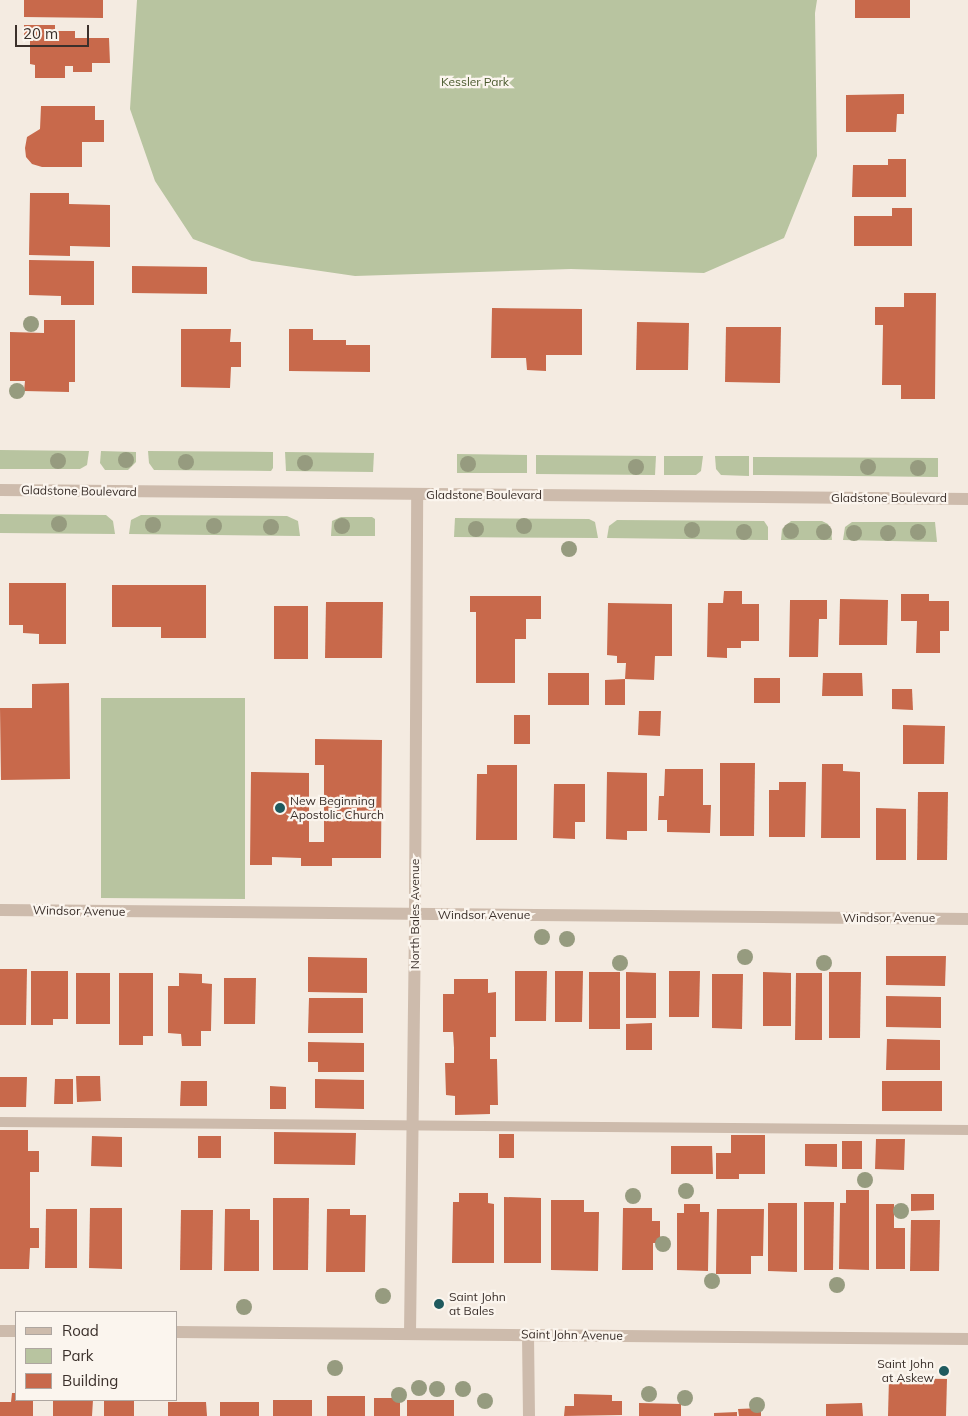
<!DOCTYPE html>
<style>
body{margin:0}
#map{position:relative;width:968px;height:1416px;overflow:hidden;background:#f4ebe1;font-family:Mulish,sans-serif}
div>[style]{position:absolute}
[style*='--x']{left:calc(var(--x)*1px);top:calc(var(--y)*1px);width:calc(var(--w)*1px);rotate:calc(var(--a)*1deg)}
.green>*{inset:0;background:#b8c4a0}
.building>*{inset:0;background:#c8694b}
.service>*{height:10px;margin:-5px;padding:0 5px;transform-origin:5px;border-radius:5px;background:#cdbbac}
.minor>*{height:12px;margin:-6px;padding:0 6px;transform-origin:6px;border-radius:6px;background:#cdbbac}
.tertiary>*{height:12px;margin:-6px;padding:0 6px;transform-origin:6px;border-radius:6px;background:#cdbbac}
.trees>*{width:16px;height:16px;margin:-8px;border-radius:50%;background:#969b7f}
.dots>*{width:14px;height:14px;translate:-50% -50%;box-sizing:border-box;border:2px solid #fbf5ee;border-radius:50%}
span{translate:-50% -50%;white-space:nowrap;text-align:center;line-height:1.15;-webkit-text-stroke:4.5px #fbf5ee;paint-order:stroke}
.park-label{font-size:12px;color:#4a5a2e}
.street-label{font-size:12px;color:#3b302b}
.poi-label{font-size:12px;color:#3b302b}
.left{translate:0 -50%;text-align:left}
.right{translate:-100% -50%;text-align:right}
.legend{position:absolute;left:15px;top:1311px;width:162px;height:90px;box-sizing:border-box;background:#fbf5ee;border:1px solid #aea6a0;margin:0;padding:6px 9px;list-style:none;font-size:15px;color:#3b302b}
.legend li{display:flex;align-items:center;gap:10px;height:25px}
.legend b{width:25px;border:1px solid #aea6a0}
.scale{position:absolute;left:15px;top:25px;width:74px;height:22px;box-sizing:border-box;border:2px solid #3b302b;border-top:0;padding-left:6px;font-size:15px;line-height:18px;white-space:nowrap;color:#3b302b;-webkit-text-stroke:4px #fbf5ee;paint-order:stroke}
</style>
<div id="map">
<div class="green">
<div style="clip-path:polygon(137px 0,817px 0,815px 13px,817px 156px,784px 238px,704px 273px,571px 269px,355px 276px,252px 261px,193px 239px,155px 181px,130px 109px)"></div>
<div style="clip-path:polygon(0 450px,89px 451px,87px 465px,80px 469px,0 469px)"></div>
<div style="clip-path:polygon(101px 451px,136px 452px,136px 462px,128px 470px,105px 470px,100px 463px)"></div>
<div style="clip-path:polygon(148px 451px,273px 452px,273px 468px,271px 471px,154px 470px,149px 463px)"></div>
<div style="clip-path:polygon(285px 452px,374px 453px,373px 472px,286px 471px)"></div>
<div style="clip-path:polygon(457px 454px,527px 455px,527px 473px,457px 473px)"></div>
<div style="clip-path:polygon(536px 455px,656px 456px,655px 475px,536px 474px)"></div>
<div style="clip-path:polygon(664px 456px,703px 456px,701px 471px,696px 475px,664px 475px)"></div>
<div style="clip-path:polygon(715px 456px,749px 456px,749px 476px,721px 475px,716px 469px)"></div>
<div style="clip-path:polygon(753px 457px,938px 458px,938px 477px,753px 475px)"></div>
<div style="clip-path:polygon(0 514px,106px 515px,113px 521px,115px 534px,0 533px)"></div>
<div style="clip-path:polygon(141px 515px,287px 516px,298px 521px,300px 536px,129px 534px,131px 520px)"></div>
<div style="clip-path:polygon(341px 517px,372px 517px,375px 519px,375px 536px,331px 536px,332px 521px)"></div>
<div style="clip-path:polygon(455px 518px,589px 519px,595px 522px,598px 538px,454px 537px)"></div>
<div style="clip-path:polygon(617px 520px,764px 521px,768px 527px,768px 540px,607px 538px,609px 526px)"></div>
<div style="clip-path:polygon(791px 521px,822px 521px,828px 524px,831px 530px,832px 540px,781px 540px,782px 529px)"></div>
<div style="clip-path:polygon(852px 522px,935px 522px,937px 542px,843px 540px,845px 527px)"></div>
<div style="clip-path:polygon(101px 698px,245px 698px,245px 899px,101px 898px)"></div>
</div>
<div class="building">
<div style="clip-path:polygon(24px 0,103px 0,103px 18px,24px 17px)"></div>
<div style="clip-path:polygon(855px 0,910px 0,910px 18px,855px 18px)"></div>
<div style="clip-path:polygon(24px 25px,55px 25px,55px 31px,75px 31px,75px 38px,109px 38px,110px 63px,92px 63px,92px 72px,73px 72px,73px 66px,65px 66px,65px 78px,35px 78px,35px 65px,30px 64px,30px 41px,24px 41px)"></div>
<div style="clip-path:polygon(904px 94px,904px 114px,897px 114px,896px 132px,846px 132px,846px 95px)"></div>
<div style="clip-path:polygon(41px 106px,95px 106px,95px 120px,104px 120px,104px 142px,82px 142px,82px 167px,42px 167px,32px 164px,26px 157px,25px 148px,27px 137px,40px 129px)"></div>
<div style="clip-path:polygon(888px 159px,906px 159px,906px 197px,852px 197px,853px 165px,888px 165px)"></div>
<div style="clip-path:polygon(30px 193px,69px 193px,69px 204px,110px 205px,110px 247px,70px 246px,70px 256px,29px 255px)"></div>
<div style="clip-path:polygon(892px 208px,912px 208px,912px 246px,854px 246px,854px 216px,892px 216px)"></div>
<div style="clip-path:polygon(29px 260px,94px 261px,94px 305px,61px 305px,61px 296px,29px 295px)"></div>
<div style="clip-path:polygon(132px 266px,207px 267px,207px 294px,132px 293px)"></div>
<div style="clip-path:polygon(904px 293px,936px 293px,935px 399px,901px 399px,901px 385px,882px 385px,883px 325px,875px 325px,875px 307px,904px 307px)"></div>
<div style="clip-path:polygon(492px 308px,582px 309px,582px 355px,546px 355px,546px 371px,527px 370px,526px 358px,491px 358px)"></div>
<div style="clip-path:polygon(44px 320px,75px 320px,75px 382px,69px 382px,69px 392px,24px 391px,25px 381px,10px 381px,10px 332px,44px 333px)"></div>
<div style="clip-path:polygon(637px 322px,689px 323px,688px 370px,636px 370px)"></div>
<div style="clip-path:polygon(726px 327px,781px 327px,780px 383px,725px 382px)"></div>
<div style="clip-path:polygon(181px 329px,231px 329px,230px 342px,241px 342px,241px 367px,231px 367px,230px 388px,181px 387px)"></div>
<div style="clip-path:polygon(289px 329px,313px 329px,313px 340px,346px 340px,346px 345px,370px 345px,370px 372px,289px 371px)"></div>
<div style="clip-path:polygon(9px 583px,66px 583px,66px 644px,39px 644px,39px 634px,23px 633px,23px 625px,9px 625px)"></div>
<div style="clip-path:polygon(112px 585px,206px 585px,206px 638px,161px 638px,161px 627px,112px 627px)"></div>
<div style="clip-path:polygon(724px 591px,742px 591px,742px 604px,759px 604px,759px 641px,741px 641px,741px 648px,727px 648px,727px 658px,707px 657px,708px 603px,723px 603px)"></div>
<div style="clip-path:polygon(901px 594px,929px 594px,929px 601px,949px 601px,949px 631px,940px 631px,940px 653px,916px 653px,917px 621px,901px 621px)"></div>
<div style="clip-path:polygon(470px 596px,541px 596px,541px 619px,526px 619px,526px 639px,515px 639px,515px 683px,476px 683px,476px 612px,470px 612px)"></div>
<div style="clip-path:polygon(840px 599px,888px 600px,887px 645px,839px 645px)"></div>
<div style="clip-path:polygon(790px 600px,827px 600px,827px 619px,819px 619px,818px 657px,789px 657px)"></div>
<div style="clip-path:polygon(326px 602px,383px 602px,382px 658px,325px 658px)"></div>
<div style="clip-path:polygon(608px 603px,672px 604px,672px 656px,655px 656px,654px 680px,625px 679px,625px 705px,605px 705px,605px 680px,625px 679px,626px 663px,617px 663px,617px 656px,607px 655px)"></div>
<div style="clip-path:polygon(274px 606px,308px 606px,308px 659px,274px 659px)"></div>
<div style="clip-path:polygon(548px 673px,589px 673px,589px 705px,548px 705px)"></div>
<div style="clip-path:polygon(823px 673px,862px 673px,863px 696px,822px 696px)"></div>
<div style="clip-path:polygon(754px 678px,780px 678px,780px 703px,754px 703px)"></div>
<div style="clip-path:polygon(69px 683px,70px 779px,1px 780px,0 708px,32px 708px,32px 684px)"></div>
<div style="clip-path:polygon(892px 689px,912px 689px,913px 710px,892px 709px)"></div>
<div style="clip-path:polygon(639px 711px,661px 711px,660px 736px,638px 735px)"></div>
<div style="clip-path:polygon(514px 715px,530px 715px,530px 744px,514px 744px)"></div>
<div style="clip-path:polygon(903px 725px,945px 726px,944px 764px,903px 764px)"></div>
<div style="clip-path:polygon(315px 739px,382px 740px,381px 858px,332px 858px,332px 866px,301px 866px,301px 858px,272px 857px,272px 865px,250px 865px,251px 772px,309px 773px,309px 842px,324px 842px,324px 765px,315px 765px)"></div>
<div style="clip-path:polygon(720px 763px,755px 763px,754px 836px,720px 836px)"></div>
<div style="clip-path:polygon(822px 764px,843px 764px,843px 771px,860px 772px,860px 838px,821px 838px)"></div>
<div style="clip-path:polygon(487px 765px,517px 765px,517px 840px,476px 840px,477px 774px,487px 774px)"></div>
<div style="clip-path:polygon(665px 769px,703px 769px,703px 805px,711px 805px,710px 833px,667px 832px,667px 820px,658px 820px,659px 796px,664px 796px)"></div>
<div style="clip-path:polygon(607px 772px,647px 773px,647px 831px,627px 831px,627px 840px,606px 839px)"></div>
<div style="clip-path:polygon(779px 782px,806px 782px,805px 837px,769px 837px,769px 790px,779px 790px)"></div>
<div style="clip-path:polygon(554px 784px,585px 784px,585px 822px,575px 822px,575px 839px,553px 838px)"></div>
<div style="clip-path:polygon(918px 792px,948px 792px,947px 860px,917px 860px)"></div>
<div style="clip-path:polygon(876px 808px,906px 809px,906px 860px,876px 860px)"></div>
<div style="clip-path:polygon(886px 956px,946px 956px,945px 986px,886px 985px)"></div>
<div style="clip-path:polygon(308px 957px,367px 958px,367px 993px,308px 992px)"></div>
<div style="clip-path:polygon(0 969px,27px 969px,26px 1025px,0 1025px)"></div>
<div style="clip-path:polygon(31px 971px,68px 971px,68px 1019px,53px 1019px,53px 1025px,31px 1025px)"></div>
<div style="clip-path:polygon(515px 971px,547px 971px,546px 1021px,515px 1021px)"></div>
<div style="clip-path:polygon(555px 971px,583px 971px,582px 1022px,555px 1022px)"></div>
<div style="clip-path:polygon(669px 971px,700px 971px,699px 1017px,669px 1017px)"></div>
<div style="clip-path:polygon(589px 972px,620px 972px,620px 1029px,589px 1029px)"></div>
<div style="clip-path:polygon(626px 972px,656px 973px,656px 1018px,626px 1018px)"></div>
<div style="clip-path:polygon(763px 972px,791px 973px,791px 1026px,763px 1026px)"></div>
<div style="clip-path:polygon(829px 972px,861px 972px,860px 1038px,829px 1038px)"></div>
<div style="clip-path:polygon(76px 973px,110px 973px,110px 1024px,76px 1024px)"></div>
<div style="clip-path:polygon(119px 973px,153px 973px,153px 1036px,143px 1036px,143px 1045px,119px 1045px)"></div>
<div style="clip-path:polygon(179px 973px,202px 974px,202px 983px,212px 984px,211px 1031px,201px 1031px,201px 1046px,182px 1046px,181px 1034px,168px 1033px,168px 986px,179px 986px)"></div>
<div style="clip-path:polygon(796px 973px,822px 973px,822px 1040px,795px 1040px)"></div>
<div style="clip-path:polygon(712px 974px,743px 974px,742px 1029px,712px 1028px)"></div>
<div style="clip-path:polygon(224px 978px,256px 978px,255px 1024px,224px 1024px)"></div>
<div style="clip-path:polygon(454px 979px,488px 979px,488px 993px,496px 992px,496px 1037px,490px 1037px,490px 1059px,497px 1059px,498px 1105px,490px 1105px,490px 1114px,455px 1115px,455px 1096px,446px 1095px,445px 1063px,454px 1063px,454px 1048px,453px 1032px,443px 1032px,443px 994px,454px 994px)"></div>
<div style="clip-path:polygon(886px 996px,941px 997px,941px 1028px,886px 1027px)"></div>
<div style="clip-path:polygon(309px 998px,363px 998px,363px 1033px,308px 1033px)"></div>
<div style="clip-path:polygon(652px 1023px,652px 1050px,626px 1050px,626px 1024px)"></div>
<div style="clip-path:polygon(887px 1039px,940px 1040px,940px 1070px,886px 1070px)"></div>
<div style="clip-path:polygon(308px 1042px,364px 1043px,364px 1072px,318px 1072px,318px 1062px,308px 1062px)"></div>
<div style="clip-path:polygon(76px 1076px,100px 1076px,101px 1101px,77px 1102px)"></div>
<div style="clip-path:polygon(0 1077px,27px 1077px,26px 1107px,0 1107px)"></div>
<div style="clip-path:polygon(55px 1079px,73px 1079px,73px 1104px,54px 1104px)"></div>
<div style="clip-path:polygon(315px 1079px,364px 1080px,364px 1109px,315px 1108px)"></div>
<div style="clip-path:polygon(181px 1081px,207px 1081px,207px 1106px,180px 1106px)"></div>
<div style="clip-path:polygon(882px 1081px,942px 1081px,942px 1111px,882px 1111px)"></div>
<div style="clip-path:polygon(270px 1086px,286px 1087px,286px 1109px,270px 1109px)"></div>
<div style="clip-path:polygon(0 1130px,28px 1130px,28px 1151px,39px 1151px,39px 1172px,30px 1172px,30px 1228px,39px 1228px,39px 1248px,30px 1248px,29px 1269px,0 1269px)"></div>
<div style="clip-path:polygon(274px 1132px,356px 1133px,355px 1165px,274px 1164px)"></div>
<div style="clip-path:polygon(499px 1134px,514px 1134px,514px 1158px,499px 1158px)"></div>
<div style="clip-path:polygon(731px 1135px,765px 1135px,765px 1174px,739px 1174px,739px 1179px,716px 1179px,716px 1153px,731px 1153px)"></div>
<div style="clip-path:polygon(92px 1136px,122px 1137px,122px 1167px,91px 1166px)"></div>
<div style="clip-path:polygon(198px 1136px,221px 1136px,221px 1158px,198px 1158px)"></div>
<div style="clip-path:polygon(876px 1139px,905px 1139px,904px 1170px,875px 1169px)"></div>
<div style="clip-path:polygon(842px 1141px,862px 1141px,862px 1169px,842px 1169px)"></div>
<div style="clip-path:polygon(805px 1144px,837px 1144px,837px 1167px,805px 1166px)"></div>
<div style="clip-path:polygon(671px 1146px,712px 1146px,713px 1174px,671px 1174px)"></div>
<div style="clip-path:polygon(846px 1190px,869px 1190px,869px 1270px,839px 1269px,840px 1203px,846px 1203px)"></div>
<div style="clip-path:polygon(459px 1193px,488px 1193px,488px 1203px,494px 1204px,494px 1263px,452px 1263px,453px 1202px,459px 1202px)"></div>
<div style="clip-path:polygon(911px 1194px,934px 1194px,934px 1210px,911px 1211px)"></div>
<div style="clip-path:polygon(504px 1197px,541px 1198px,541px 1263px,504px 1263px)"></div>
<div style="clip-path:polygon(273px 1198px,309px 1198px,308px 1270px,273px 1270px)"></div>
<div style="clip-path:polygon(551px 1200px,584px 1200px,584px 1212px,599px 1212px,598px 1271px,551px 1270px)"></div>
<div style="clip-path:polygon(804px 1202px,834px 1202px,833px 1270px,804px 1270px)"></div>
<div style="clip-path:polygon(768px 1203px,797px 1203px,797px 1272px,768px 1271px)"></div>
<div style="clip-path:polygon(684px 1204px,700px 1204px,700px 1212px,709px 1212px,708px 1271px,677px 1270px,677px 1213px,684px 1213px)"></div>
<div style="clip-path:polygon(876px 1204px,894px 1204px,894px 1228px,905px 1228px,905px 1269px,876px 1269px)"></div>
<div style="clip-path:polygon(90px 1208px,122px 1208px,122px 1269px,89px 1268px)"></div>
<div style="clip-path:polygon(623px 1208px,652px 1208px,652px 1221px,660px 1221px,660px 1243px,653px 1243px,653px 1270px,622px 1270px)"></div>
<div style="clip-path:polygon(46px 1209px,77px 1209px,77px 1268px,45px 1268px)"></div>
<div style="clip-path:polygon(225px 1209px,250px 1209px,250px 1220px,259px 1220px,259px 1271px,224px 1271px)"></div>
<div style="clip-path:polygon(327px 1209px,350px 1209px,350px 1215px,366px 1215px,365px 1272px,326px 1272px)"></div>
<div style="clip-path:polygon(717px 1209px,764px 1209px,763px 1256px,751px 1256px,751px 1274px,716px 1274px)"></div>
<div style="clip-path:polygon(181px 1210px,213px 1210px,212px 1270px,180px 1270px)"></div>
<div style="clip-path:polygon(911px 1220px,940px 1220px,939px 1271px,910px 1271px)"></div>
<div style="clip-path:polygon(889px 1378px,947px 1379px,946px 1416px,888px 1416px)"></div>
<div style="clip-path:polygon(12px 1393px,16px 1393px,16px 1400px,33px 1400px,33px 1416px,0 1416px,0 1402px,11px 1402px)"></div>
<div style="clip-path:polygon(574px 1394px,612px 1395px,612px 1401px,622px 1401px,622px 1415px,564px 1416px,565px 1406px,574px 1406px)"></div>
<div style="clip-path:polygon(327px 1396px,365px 1396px,365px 1416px,327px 1416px)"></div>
<div style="clip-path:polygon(374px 1398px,400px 1398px,400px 1416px,374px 1416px)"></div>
<div style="clip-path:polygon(53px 1400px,93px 1400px,92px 1416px,53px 1416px)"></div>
<div style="clip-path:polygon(104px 1400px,134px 1400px,134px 1416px,104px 1416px)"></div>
<div style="clip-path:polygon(273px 1400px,312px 1400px,312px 1416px,273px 1416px)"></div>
<div style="clip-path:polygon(407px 1400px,454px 1400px,454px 1416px,407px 1416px)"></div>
<div style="clip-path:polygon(168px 1402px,206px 1402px,207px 1416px,168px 1416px)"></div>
<div style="clip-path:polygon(220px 1402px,259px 1402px,259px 1416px,220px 1416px)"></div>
<div style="clip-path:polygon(639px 1403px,681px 1404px,681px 1416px,639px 1416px)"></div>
<div style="clip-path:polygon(862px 1403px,863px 1416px,826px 1416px,826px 1404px)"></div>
<div style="clip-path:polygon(761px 1408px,761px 1416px,739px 1416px,738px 1409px)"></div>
<div style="clip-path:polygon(737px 1412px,737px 1416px,714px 1416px,714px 1413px)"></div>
</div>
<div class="service">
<div style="--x:0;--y:1122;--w:968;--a:0.47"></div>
</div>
<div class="minor">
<div style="--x:0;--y:910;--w:968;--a:0.53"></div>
<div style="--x:410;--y:1334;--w:419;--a:-89.3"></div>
<div style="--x:415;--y:915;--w:421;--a:-89.7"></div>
<div style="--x:528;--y:1335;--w:81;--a:89.3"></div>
</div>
<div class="tertiary">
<div style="--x:0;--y:490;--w:968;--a:0.53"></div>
<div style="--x:0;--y:1331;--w:16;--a:0"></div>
<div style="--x:176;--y:1332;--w:792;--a:0.51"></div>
</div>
<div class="trees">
<div style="left:31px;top:324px"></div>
<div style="left:17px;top:391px"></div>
<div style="left:126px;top:460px"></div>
<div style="left:58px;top:461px"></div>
<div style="left:186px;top:462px"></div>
<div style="left:305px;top:463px"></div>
<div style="left:468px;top:464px"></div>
<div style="left:636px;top:467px"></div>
<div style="left:868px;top:467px"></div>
<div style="left:918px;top:468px"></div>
<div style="left:59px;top:524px"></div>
<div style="left:153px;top:525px"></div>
<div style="left:214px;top:526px"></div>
<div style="left:342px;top:526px"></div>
<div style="left:524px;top:526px"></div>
<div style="left:271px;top:527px"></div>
<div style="left:476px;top:529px"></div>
<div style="left:692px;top:530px"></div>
<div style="left:791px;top:531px"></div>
<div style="left:744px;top:532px"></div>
<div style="left:824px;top:532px"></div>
<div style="left:918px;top:532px"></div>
<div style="left:854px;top:533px"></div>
<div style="left:888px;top:533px"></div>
<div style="left:569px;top:549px"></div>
<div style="left:542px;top:937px"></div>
<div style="left:567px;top:939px"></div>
<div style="left:745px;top:957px"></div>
<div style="left:620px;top:963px"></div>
<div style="left:824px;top:963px"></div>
<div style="left:865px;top:1180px"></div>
<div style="left:686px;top:1191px"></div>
<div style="left:633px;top:1196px"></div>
<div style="left:901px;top:1211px"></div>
<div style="left:663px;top:1244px"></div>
<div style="left:712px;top:1281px"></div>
<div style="left:837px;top:1285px"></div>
<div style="left:383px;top:1296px"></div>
<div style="left:244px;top:1307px"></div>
<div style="left:335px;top:1368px"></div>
<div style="left:419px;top:1388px"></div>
<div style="left:437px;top:1389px"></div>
<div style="left:463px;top:1389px"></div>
<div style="left:649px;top:1394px"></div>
<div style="left:399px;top:1395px"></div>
<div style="left:685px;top:1398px"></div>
<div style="left:485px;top:1401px"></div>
<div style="left:757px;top:1405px"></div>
</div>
<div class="dots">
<div style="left:280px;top:808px;background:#1f5a5e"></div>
<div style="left:439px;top:1304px;background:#1f5a5e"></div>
<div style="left:944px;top:1371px;background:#1f5a5e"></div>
</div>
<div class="park-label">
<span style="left:475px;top:82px">Kessler Park</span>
</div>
<div class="street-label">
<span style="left:79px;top:491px;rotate:1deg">Gladstone Boulevard</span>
<span style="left:484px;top:495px">Gladstone Boulevard</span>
<span style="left:889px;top:498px">Gladstone Boulevard</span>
<span style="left:79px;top:911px;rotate:1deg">Windsor Avenue</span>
<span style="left:415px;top:914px;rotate:-90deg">North Bales Avenue</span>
<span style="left:484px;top:915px">Windsor Avenue</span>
<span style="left:889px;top:918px">Windsor Avenue</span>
<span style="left:572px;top:1335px;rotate:1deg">Saint John Avenue</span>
</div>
<div class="poi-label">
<span class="left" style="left:290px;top:808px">New Beginning<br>Apostolic Church</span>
<span class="left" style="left:449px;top:1304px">Saint John<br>at Bales</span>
<span class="right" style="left:934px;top:1371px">Saint John<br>at Askew</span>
</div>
<ul class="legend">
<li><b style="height:6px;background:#cdbbac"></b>Road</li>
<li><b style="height:14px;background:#b8c4a0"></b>Park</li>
<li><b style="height:14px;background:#c8694b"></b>Building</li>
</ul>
<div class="scale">20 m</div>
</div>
